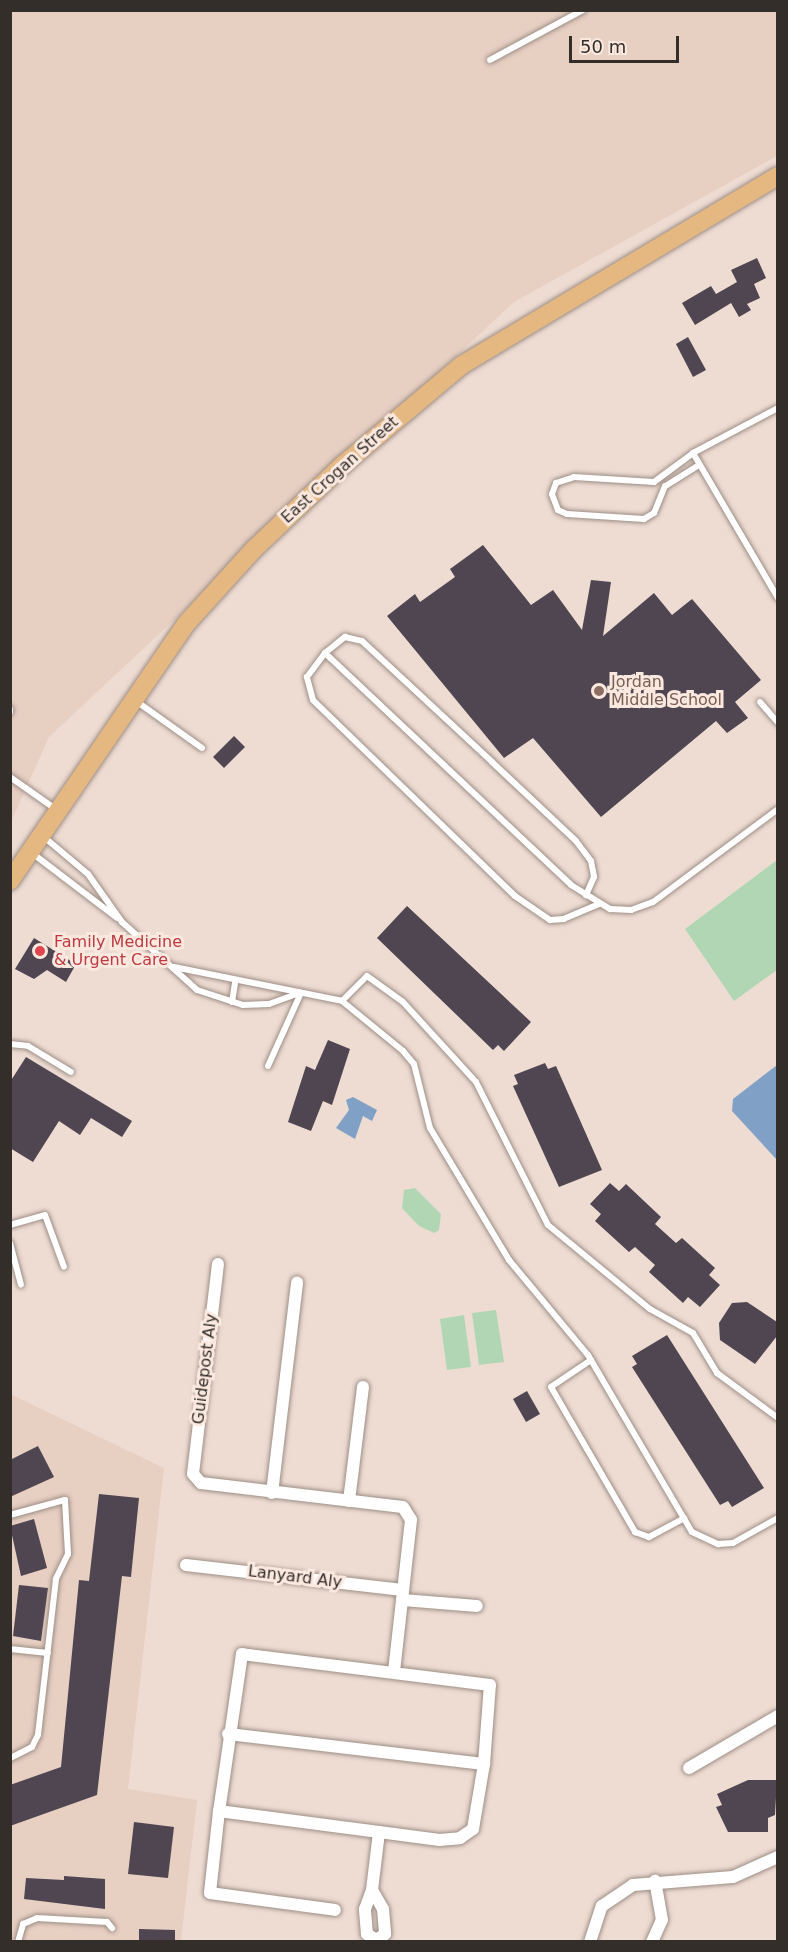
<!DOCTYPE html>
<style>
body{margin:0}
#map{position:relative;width:788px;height:1952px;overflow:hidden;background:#eedcd3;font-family:"DejaVu Sans",sans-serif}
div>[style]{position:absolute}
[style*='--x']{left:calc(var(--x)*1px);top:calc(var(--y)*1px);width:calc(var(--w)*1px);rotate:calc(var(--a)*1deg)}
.built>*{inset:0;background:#e7cfc2}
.green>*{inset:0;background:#b0d6b3}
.water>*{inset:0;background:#80a0c5}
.building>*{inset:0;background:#4f4652}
.roads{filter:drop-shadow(0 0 2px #9d8e85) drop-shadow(0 0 2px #9d8e85)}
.service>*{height:6px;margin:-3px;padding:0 3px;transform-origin:3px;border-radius:3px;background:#fff}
.minor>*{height:12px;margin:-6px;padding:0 6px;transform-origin:6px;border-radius:6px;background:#fff}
.primary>*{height:18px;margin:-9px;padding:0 9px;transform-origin:9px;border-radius:9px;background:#e5b882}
.dots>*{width:16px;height:16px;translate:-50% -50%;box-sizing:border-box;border:3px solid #fbe9e0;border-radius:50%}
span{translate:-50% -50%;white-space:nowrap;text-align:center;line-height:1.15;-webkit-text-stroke:6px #fbe9e0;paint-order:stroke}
.street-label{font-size:16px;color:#342e2a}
.education-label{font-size:16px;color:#785e54}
.left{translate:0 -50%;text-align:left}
.health-label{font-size:16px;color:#be3a42}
.frame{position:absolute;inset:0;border:12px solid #342e2a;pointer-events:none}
.scale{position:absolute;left:569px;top:36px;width:110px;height:27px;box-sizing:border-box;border:3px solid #342e2a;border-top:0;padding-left:8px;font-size:18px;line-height:21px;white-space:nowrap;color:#342e2a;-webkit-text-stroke:4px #fbe9e0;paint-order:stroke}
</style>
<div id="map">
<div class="built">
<div style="clip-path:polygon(11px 11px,777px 11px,777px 156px,514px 302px,49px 737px,11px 822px)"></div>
<div style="clip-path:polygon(10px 1394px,164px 1468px,128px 1789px,197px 1800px,181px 1941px,11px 1941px)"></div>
</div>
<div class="green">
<div style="clip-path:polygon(777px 860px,777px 970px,734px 1001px,685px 929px)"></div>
<div style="clip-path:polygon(415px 1188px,441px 1214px,439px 1230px,434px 1233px,419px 1226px,402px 1208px,404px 1190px)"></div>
<div style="clip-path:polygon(496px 1310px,504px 1362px,479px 1365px,472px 1313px)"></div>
<div style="clip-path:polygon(464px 1315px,471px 1367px,447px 1370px,440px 1319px)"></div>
</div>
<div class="water">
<div style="clip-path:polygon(777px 1065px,777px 1160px,732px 1111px,733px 1099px)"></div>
<div style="clip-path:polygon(353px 1097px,377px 1110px,372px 1121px,363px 1116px,355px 1139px,336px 1128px,349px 1110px,346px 1100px)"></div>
</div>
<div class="building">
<div style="clip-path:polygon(757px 258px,766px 278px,754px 284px,760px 298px,747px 304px,751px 310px,739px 317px,731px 303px,695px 325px,682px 303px,711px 286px,716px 294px,737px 282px,731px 270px)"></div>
<div style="clip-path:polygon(688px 337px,706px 370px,693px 377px,676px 344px)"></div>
<div style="clip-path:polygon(483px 545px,531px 605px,553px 590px,582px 630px,591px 580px,611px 582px,603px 636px,654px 593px,672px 615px,692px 599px,761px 680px,735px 702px,748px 718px,727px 733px,716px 721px,601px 817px,533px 738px,504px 758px,387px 616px,415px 594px,420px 602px,455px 577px,450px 569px)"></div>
<div style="clip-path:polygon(234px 736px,245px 747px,224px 768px,213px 757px)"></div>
<div style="clip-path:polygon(407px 906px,531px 1022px,504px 1051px,498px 1045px,493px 1050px,377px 938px)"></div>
<div style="clip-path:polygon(34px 938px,76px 964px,66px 982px,47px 970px,34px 979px,15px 969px)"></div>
<div style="clip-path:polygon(328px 1040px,350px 1049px,332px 1105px,323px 1101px,311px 1131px,288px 1122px,306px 1066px,315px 1070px)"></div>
<div style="clip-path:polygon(26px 1057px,132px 1121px,122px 1137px,91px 1118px,80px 1135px,59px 1121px,33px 1162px,10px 1148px,10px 1082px)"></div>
<div style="clip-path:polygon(545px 1063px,548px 1069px,556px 1066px,602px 1170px,559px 1187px,513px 1086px,518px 1084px,514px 1075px)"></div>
<div style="clip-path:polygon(610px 1183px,619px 1191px,626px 1184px,661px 1217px,655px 1224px,676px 1243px,682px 1238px,715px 1268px,709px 1275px,720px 1285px,700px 1307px,688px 1297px,683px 1303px,649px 1272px,655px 1265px,635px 1247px,629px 1252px,595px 1221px,601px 1214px,590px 1204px)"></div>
<div style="clip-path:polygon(747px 1302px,777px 1322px,777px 1336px,755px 1364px,720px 1340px,719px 1323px,732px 1303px)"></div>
<div style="clip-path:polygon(667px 1335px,764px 1488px,732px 1507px,728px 1501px,720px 1505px,632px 1367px,637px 1364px,632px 1356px)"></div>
<div style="clip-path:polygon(527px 1391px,540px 1414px,526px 1422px,513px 1399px)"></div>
<div style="clip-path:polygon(38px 1446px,54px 1477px,10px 1497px,10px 1460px)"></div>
<div style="clip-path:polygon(99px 1494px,139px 1498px,131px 1577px,122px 1576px,97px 1795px,10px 1826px,10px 1785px,61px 1767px,79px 1580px,89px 1581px)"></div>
<div style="clip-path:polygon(34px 1519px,47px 1568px,21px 1576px,10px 1526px)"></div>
<div style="clip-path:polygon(19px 1585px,48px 1588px,41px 1641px,13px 1636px)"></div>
<div style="clip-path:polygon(748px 1780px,777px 1780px,775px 1815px,768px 1818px,768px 1832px,728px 1832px,716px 1807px,722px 1805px,717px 1794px)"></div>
<div style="clip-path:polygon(134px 1822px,174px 1827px,168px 1878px,128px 1874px)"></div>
<div style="clip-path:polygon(64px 1876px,105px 1879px,105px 1909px,24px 1899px,26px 1878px,64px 1880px)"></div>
<div style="clip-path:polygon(139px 1929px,175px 1930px,175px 1941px,139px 1941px)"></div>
</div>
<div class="roads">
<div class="service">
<div style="--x:490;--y:60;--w:106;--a:-28.3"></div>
<div style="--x:693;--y:453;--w:168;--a:59.6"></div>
<div style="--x:699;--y:465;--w:40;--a:148"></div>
<div style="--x:665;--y:486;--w:29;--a:112"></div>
<div style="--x:654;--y:513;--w:12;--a:149"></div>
<div style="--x:644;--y:519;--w:77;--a:-176.3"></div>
<div style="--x:567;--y:514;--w:10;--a:-156"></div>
<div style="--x:558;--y:510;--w:17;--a:-111"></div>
<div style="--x:552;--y:494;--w:12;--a:-70"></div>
<div style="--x:556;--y:483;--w:19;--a:-18"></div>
<div style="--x:574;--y:477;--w:80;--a:3.6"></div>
<div style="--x:654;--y:482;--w:49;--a:-36.6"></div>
<div style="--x:693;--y:453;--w:96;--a:-27.9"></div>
<div style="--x:325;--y:653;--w:26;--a:-39"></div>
<div style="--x:345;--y:637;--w:17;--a:13"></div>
<div style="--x:362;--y:641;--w:178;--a:42.9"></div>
<div style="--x:492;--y:762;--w:115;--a:43.2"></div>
<div style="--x:576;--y:841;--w:25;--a:53"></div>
<div style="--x:591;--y:861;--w:16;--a:79"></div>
<div style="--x:594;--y:877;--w:20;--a:114"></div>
<div style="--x:136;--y:701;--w:81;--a:35.5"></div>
<div style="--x:760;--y:702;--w:28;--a:49"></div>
<div style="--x:10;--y:709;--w:3;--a:90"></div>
<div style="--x:10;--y:777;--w:57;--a:35.1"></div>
<div style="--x:44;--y:837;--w:57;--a:40.1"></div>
<div style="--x:88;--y:874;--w:59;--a:54.7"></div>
<div style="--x:122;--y:922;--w:101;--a:42.2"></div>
<div style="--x:197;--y:990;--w:48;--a:18.1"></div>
<div style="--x:243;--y:1005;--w:26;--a:-2"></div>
<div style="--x:269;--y:1004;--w:33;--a:-20"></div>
<div style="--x:32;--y:853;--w:107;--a:37.4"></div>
<div style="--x:599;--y:904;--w:38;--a:157"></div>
<div style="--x:564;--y:919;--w:14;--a:176"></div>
<div style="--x:550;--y:920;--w:42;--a:-145.6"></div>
<div style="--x:515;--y:896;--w:281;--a:-135.9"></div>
<div style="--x:313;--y:700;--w:24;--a:-105"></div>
<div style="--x:307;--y:677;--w:30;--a:-53"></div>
<div style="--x:325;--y:653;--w:338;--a:43.3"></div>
<div style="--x:571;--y:885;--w:46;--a:31.6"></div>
<div style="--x:610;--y:909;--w:21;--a:3"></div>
<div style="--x:631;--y:910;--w:23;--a:-20"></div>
<div style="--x:653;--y:902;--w:156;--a:-36.6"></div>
<div style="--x:174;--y:967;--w:171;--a:11.4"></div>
<div style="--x:342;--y:1001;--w:79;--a:39.3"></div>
<div style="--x:403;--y:1051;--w:17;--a:50"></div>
<div style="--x:414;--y:1064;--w:66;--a:76"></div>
<div style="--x:430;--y:1128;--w:154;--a:59.1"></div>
<div style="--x:509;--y:1260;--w:124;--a:50.3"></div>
<div style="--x:588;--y:1355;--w:205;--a:59.6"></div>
<div style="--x:692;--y:1532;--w:29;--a:25"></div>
<div style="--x:718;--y:1544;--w:15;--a:-4"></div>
<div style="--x:733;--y:1543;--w:51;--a:-29.1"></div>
<div style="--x:342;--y:1001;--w:35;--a:-45"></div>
<div style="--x:367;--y:976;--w:44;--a:35.8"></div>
<div style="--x:403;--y:1002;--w:108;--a:47.6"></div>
<div style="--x:476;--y:1082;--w:160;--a:63.3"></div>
<div style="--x:548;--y:1225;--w:132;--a:39.5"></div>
<div style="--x:650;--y:1309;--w:49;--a:29.2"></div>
<div style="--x:693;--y:1333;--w:47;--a:59"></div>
<div style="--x:717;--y:1373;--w:76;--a:36.4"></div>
<div style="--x:232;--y:1002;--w:20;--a:-81"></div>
<div style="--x:10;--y:1044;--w:18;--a:6"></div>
<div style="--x:28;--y:1046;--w:50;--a:31.2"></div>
<div style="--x:268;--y:1066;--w:80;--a:-65.7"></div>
<div style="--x:10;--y:1225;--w:36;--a:-16"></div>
<div style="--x:45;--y:1215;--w:55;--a:69.9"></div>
<div style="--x:10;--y:1243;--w:43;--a:75.3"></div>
<div style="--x:591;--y:1360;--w:48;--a:146"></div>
<div style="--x:551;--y:1387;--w:168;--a:59.9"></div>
<div style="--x:635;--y:1532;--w:15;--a:20"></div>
<div style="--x:649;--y:1537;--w:40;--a:-28"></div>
<div style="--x:10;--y:1515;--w:57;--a:-15.3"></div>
<div style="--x:65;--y:1500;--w:54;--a:86.8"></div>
<div style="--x:68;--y:1554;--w:28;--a:116"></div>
<div style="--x:56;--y:1579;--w:157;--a:96.6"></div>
<div style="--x:38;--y:1735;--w:13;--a:117"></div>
<div style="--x:32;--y:1747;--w:25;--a:153"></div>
<div style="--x:10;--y:1649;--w:38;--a:6"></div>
<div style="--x:18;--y:1942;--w:19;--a:-74"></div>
<div style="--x:23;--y:1924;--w:15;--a:-23"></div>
<div style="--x:37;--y:1918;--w:70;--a:3.3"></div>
<div style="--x:107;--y:1922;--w:8;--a:50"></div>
</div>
<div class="minor">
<div style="--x:218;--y:1264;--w:211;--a:96.8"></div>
<div style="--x:193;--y:1474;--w:12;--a:48"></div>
<div style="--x:201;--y:1483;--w:203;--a:6.8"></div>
<div style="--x:403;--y:1507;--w:15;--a:58"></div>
<div style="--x:411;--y:1520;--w:153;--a:96.4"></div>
<div style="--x:272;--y:1493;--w:212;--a:-83.2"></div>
<div style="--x:349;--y:1501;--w:115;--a:-83"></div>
<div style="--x:186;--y:1565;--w:218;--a:6.6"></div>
<div style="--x:403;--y:1600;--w:74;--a:4.6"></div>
<div style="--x:228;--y:1734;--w:258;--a:6.7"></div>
<div style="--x:689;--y:1768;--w:103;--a:-30.3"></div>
<div style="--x:219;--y:1811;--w:82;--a:96.3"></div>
<div style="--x:210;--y:1893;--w:126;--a:7.7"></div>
<div style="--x:372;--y:1890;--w:22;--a:60"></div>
<div style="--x:383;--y:1909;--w:25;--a:85"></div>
<div style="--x:385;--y:1934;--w:11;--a:146"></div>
<div style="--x:376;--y:1940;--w:11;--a:-146"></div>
<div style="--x:367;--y:1934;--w:25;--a:-95"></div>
<div style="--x:365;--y:1909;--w:20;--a:-70"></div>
<div style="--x:372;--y:1890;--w:58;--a:-83.1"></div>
<div style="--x:379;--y:1832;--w:61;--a:7.6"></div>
<div style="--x:439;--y:1840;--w:21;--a:-5"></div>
<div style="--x:460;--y:1838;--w:16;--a:-35"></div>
<div style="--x:473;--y:1829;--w:66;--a:-80.4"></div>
<div style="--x:484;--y:1764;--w:79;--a:-85.7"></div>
<div style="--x:490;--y:1685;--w:250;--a:-172.9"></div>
<div style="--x:242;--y:1654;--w:159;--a:98.3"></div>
<div style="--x:219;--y:1811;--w:161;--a:7.5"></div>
<div style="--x:590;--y:1942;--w:38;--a:-72"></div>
<div style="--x:602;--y:1906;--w:37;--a:-34"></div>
<div style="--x:633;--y:1885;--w:100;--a:-4.6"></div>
<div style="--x:733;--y:1877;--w:49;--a:-24"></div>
<div style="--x:652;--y:1942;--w:24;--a:-66"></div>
<div style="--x:662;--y:1920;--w:40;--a:-100"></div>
</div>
<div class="primary">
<div style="--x:10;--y:881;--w:311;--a:-55.6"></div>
<div style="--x:186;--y:624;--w:101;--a:-47.8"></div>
<div style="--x:254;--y:549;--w:124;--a:-43.4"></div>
<div style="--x:344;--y:464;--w:154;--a:-40"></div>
<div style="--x:462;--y:365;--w:368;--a:-30.9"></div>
</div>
</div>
<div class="dots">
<div style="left:599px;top:691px;background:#8d6e63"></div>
<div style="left:40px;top:951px;background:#e0444e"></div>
</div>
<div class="street-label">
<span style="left:340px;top:470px;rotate:-42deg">East Crogan Street</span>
<span style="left:205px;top:1369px;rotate:-83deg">Guidepost Aly</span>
<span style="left:295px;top:1577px;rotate:7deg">Lanyard Aly</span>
</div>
<div class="education-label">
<span class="left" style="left:611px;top:691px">Jordan<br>Middle School</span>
</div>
<div class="health-label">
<span class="left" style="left:54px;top:951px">Family Medicine<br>&amp; Urgent Care</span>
</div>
<div class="frame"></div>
<div class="scale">50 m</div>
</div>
